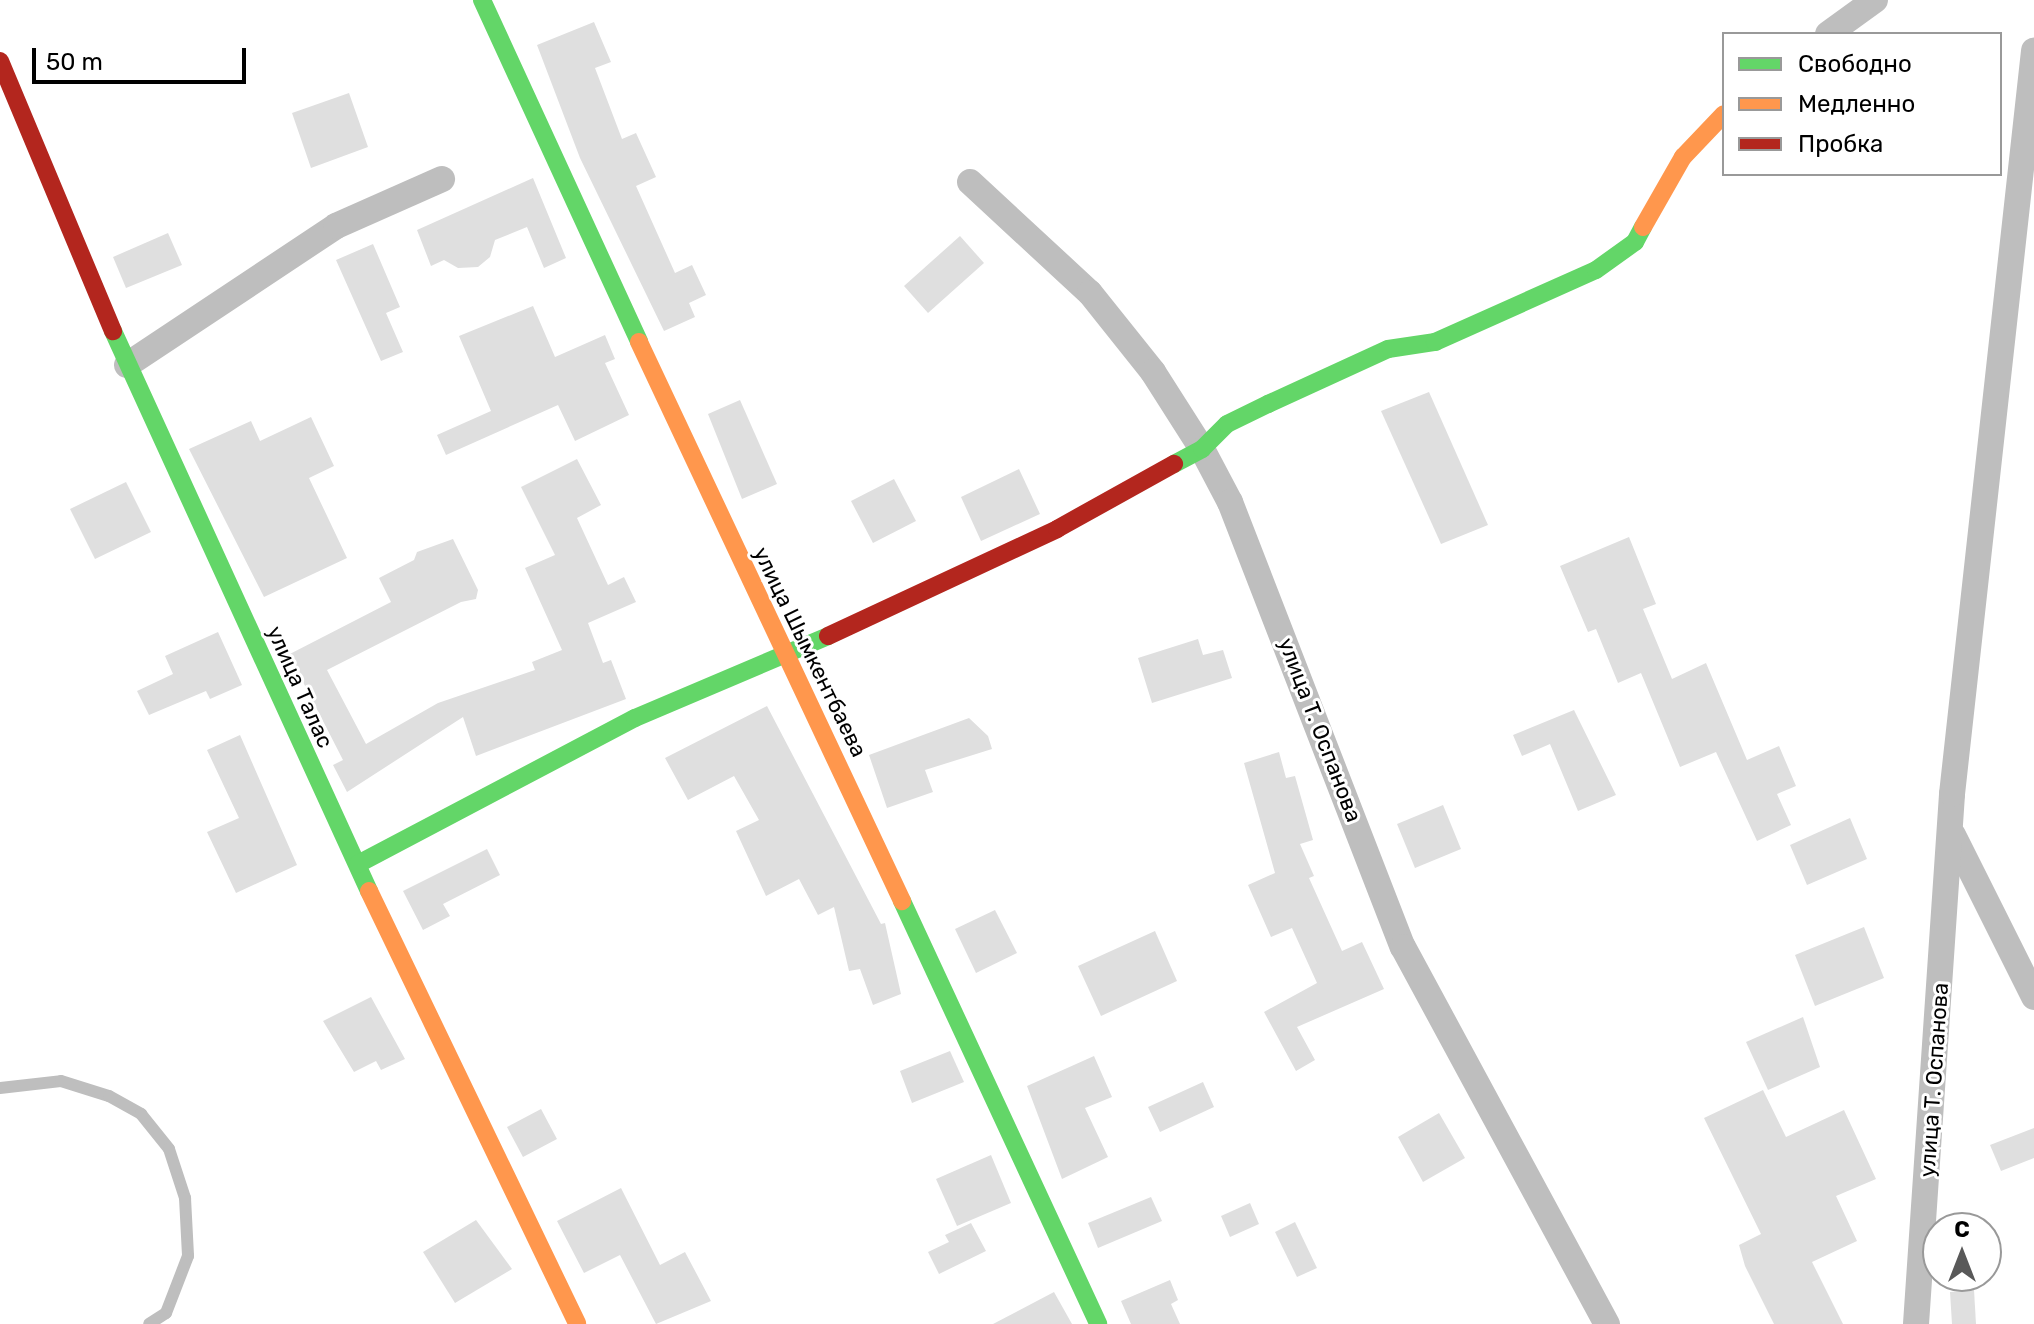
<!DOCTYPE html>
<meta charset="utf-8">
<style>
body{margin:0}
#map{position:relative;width:2034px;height:1324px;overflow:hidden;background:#fff;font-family:Rubik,sans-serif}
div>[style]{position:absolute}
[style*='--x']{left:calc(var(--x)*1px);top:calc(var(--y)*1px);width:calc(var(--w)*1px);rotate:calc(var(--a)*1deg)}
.building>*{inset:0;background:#dfdfdf}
.lane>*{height:12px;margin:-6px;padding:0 6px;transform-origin:6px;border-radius:6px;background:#bebebe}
.street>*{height:26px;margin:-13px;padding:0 13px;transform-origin:13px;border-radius:13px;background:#bebebe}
.fast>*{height:18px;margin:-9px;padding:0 9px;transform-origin:9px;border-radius:9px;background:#63d668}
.slow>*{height:18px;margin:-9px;padding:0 9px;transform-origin:9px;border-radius:9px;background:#ff974d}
.jam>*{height:18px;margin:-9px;padding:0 9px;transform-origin:9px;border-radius:9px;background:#b3261e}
span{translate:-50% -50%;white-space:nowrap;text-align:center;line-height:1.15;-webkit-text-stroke:6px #fff;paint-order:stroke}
.street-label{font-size:22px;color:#000}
.legend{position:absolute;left:1722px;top:32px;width:280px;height:144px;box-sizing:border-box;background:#fff;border:2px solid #999;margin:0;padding:10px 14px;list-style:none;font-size:24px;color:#000}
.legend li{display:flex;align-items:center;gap:16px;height:40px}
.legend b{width:40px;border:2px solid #999}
.north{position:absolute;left:1922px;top:1212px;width:80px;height:80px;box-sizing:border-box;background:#fff;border:2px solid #999;border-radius:50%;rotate:0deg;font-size:22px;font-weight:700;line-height:32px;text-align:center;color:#000}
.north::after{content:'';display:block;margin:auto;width:28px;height:36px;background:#595959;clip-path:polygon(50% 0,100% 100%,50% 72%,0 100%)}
.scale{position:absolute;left:32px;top:48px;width:214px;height:36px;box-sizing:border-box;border:4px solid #000;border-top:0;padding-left:10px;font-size:24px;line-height:28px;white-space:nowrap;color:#000;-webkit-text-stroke:6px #fff;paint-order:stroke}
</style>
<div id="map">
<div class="building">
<div style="clip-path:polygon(594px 22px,611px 62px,595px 68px,622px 139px,636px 133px,656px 177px,636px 186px,675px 273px,692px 265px,706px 295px,689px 303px,695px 317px,664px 331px,580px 158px,537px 45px)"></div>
<div style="clip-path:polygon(349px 93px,368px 147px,311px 168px,292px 113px)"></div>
<div style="clip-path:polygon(533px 178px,566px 258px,544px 268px,527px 227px,495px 240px,490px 257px,478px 267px,458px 268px,444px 260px,431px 266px,417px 230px)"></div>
<div style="clip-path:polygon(168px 233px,182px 265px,126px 288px,113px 257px)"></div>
<div style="clip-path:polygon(960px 236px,984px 263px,928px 313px,904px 286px)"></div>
<div style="clip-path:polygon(373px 244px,400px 307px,386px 313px,403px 352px,381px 361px,336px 260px)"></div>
<div style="clip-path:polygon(533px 306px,555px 357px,605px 335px,615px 359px,605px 363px,629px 415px,575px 441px,558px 405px,446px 455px,437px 435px,491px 411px,459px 336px)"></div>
<div style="clip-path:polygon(1429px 392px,1488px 525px,1441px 544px,1381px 411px)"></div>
<div style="clip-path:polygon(740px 400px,777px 484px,742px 499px,708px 414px)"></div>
<div style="clip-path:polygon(311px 417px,334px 466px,309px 478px,347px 558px,264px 597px,189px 449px,251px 421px,260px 441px)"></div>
<div style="clip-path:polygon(577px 459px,601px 505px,577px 518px,608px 585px,624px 577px,636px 602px,588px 623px,603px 663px,611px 660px,626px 699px,476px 756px,463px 717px,347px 792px,333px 765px,343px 760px,303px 682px,297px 685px,284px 657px,391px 602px,379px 578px,414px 560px,417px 552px,453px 539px,478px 590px,476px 599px,461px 602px,327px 670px,366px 744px,438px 703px,535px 670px,532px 662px,562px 650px,525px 568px,555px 555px,521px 487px)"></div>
<div style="clip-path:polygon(1019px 469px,1040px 514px,981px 541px,961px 497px)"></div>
<div style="clip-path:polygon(894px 479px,916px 521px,873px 543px,851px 501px)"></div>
<div style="clip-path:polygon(126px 482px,151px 532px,95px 559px,70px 509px)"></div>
<div style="clip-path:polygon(1629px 537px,1656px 604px,1643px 609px,1672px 679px,1706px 663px,1747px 760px,1779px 746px,1796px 786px,1777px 794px,1791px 825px,1757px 841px,1716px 752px,1680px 767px,1641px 673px,1618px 683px,1596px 629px,1588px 632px,1560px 566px)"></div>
<div style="clip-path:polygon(218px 632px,242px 685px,210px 699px,206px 691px,149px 715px,137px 691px,173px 674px,165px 656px)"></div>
<div style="clip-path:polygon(1198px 639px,1203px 655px,1223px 650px,1232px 678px,1152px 703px,1138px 658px)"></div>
<div style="clip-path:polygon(767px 706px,881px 924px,885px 923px,901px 994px,873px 1005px,860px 969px,849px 971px,834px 907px,818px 915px,799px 879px,766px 896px,736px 831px,759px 820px,734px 776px,688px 800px,665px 758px)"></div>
<div style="clip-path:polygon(1574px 710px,1616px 795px,1578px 811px,1550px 744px,1522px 756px,1513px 735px)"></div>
<div style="clip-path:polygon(969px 718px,988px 736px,992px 749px,925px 770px,933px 792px,887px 808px,869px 755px)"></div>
<div style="clip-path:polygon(240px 735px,297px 865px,236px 893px,207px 832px,239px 818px,207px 750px)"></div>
<div style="clip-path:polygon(1279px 752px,1286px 778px,1295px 776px,1313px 840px,1300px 844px,1314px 876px,1309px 878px,1342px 951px,1362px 942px,1384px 989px,1297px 1027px,1315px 1060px,1296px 1071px,1264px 1012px,1317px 983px,1292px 928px,1271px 937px,1248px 885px,1275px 873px,1244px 763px)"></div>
<div style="clip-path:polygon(1443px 805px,1461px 849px,1415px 868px,1397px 824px)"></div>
<div style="clip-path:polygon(1850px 818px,1867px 859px,1807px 885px,1790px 845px)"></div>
<div style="clip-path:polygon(487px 849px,500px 875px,443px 904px,450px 916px,423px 930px,403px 891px)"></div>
<div style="clip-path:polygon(995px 910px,1017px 953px,976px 973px,955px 929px)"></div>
<div style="clip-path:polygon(1864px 927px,1884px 978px,1815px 1006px,1795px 955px)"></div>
<div style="clip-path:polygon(1155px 931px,1177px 981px,1101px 1016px,1078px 966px)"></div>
<div style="clip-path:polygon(371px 997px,405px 1059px,381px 1070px,376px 1061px,354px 1072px,323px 1021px)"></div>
<div style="clip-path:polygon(1803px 1017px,1820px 1067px,1768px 1090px,1746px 1042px)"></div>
<div style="clip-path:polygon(950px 1051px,964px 1082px,912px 1103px,900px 1071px)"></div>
<div style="clip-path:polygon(1094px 1056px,1112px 1097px,1085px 1108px,1108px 1157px,1062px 1179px,1027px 1086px)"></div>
<div style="clip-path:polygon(1203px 1082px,1214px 1107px,1160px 1132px,1148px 1107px)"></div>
<div style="clip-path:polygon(1763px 1090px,1786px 1137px,1844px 1110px,1876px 1179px,1836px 1196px,1857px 1241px,1812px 1262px,1843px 1324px,1774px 1324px,1745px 1266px,1739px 1245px,1761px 1234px,1704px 1118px)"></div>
<div style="clip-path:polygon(541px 1109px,557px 1139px,523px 1157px,507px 1127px)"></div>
<div style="clip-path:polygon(1439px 1113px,1465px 1158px,1423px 1182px,1398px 1137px)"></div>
<div style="clip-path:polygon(2034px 1128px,2034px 1158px,2001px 1171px,1990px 1145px)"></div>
<div style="clip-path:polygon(991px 1155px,1011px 1203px,957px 1226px,936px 1179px)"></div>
<div style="clip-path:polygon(621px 1188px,660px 1265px,685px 1252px,711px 1301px,656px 1324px,620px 1255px,584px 1273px,557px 1221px)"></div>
<div style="clip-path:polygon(1151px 1197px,1162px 1221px,1098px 1248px,1088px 1223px)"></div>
<div style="clip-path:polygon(1250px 1203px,1259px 1224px,1230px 1237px,1221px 1216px)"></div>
<div style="clip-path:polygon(476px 1220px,512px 1269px,455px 1303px,423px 1252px)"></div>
<div style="clip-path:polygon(1295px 1222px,1317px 1268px,1297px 1277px,1275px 1232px)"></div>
<div style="clip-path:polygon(971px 1223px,986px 1251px,939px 1274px,928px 1252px,949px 1242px,945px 1235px)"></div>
<div style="clip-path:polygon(1170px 1280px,1178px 1300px,1171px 1304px,1180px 1324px,1131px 1324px,1121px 1301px)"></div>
<div style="clip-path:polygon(1974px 1290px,1976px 1324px,1952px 1324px,1950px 1292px)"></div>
<div style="clip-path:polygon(1054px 1292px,1072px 1324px,993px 1324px)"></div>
</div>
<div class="lane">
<div style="--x:0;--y:1088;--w:61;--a:-6.5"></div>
<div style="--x:61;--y:1081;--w:50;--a:17.4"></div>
<div style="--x:109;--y:1096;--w:37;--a:29"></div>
<div style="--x:141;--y:1114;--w:45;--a:51.3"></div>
<div style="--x:169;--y:1149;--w:52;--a:71.9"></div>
<div style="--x:185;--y:1198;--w:58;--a:87"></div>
<div style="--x:188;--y:1256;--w:61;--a:111.1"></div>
<div style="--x:166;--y:1313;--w:20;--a:147"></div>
</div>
<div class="street">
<div style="--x:1828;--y:34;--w:58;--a:-35.9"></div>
<div style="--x:970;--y:182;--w:163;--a:42.8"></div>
<div style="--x:1090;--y:293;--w:101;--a:51.4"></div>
<div style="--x:1153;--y:372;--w:91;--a:57.5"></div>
<div style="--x:1202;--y:449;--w:60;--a:62.2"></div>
<div style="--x:1230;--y:502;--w:477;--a:68.8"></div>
<div style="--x:1403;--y:947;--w:429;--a:61.6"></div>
<div style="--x:127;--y:365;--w:251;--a:-33.6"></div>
<div style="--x:336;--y:226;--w:116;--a:-23.9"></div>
<div style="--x:1953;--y:835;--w:181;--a:63.4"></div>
<div style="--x:1916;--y:1324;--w:531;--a:-86.11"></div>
<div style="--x:1952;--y:794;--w:748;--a:-83.7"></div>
</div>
<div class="fast">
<div style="--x:482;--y:0;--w:376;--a:65.3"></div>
<div style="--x:113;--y:331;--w:616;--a:65.43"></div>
<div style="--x:1174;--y:464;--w:32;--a:-28"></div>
<div style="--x:1202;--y:449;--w:35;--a:-45"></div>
<div style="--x:1227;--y:424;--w:46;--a:-26"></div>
<div style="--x:1268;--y:404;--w:132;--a:-24.6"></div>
<div style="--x:1388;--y:349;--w:48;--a:-8.5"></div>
<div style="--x:1435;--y:342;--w:176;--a:-24.1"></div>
<div style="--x:1596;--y:270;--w:48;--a:-35.7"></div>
<div style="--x:1635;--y:242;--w:17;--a:-62"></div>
<div style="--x:358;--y:864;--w:313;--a:-27.8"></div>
<div style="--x:635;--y:718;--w:210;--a:-23"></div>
<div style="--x:902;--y:901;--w:466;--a:65.1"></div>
</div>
<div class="slow">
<div style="--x:1643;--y:227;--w:81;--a:-60.3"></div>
<div style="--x:1683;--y:157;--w:59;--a:-46.4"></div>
<div style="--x:639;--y:342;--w:618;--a:64.8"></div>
<div style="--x:369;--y:891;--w:480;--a:64.3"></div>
</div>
<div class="jam">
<div style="--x:0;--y:61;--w:293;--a:67.3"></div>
<div style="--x:828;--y:636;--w:253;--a:-25"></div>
<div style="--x:1057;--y:529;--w:134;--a:-29.1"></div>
</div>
<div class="street-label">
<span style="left:810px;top:652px;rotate:64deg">улица Шымкентбаева</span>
<span style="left:300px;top:687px;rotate:66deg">улица Талас</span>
<span style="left:1320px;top:730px;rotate:69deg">улица Т. Оспанова</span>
<span style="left:1934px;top:1080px;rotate:-86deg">улица Т. Оспанова</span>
</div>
<ul class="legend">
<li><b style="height:10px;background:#63d668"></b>Свободно</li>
<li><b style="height:10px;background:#ff974d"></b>Медленно</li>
<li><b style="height:10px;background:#b3261e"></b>Пробка</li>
</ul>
<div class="north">С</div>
<div class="scale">50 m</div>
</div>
